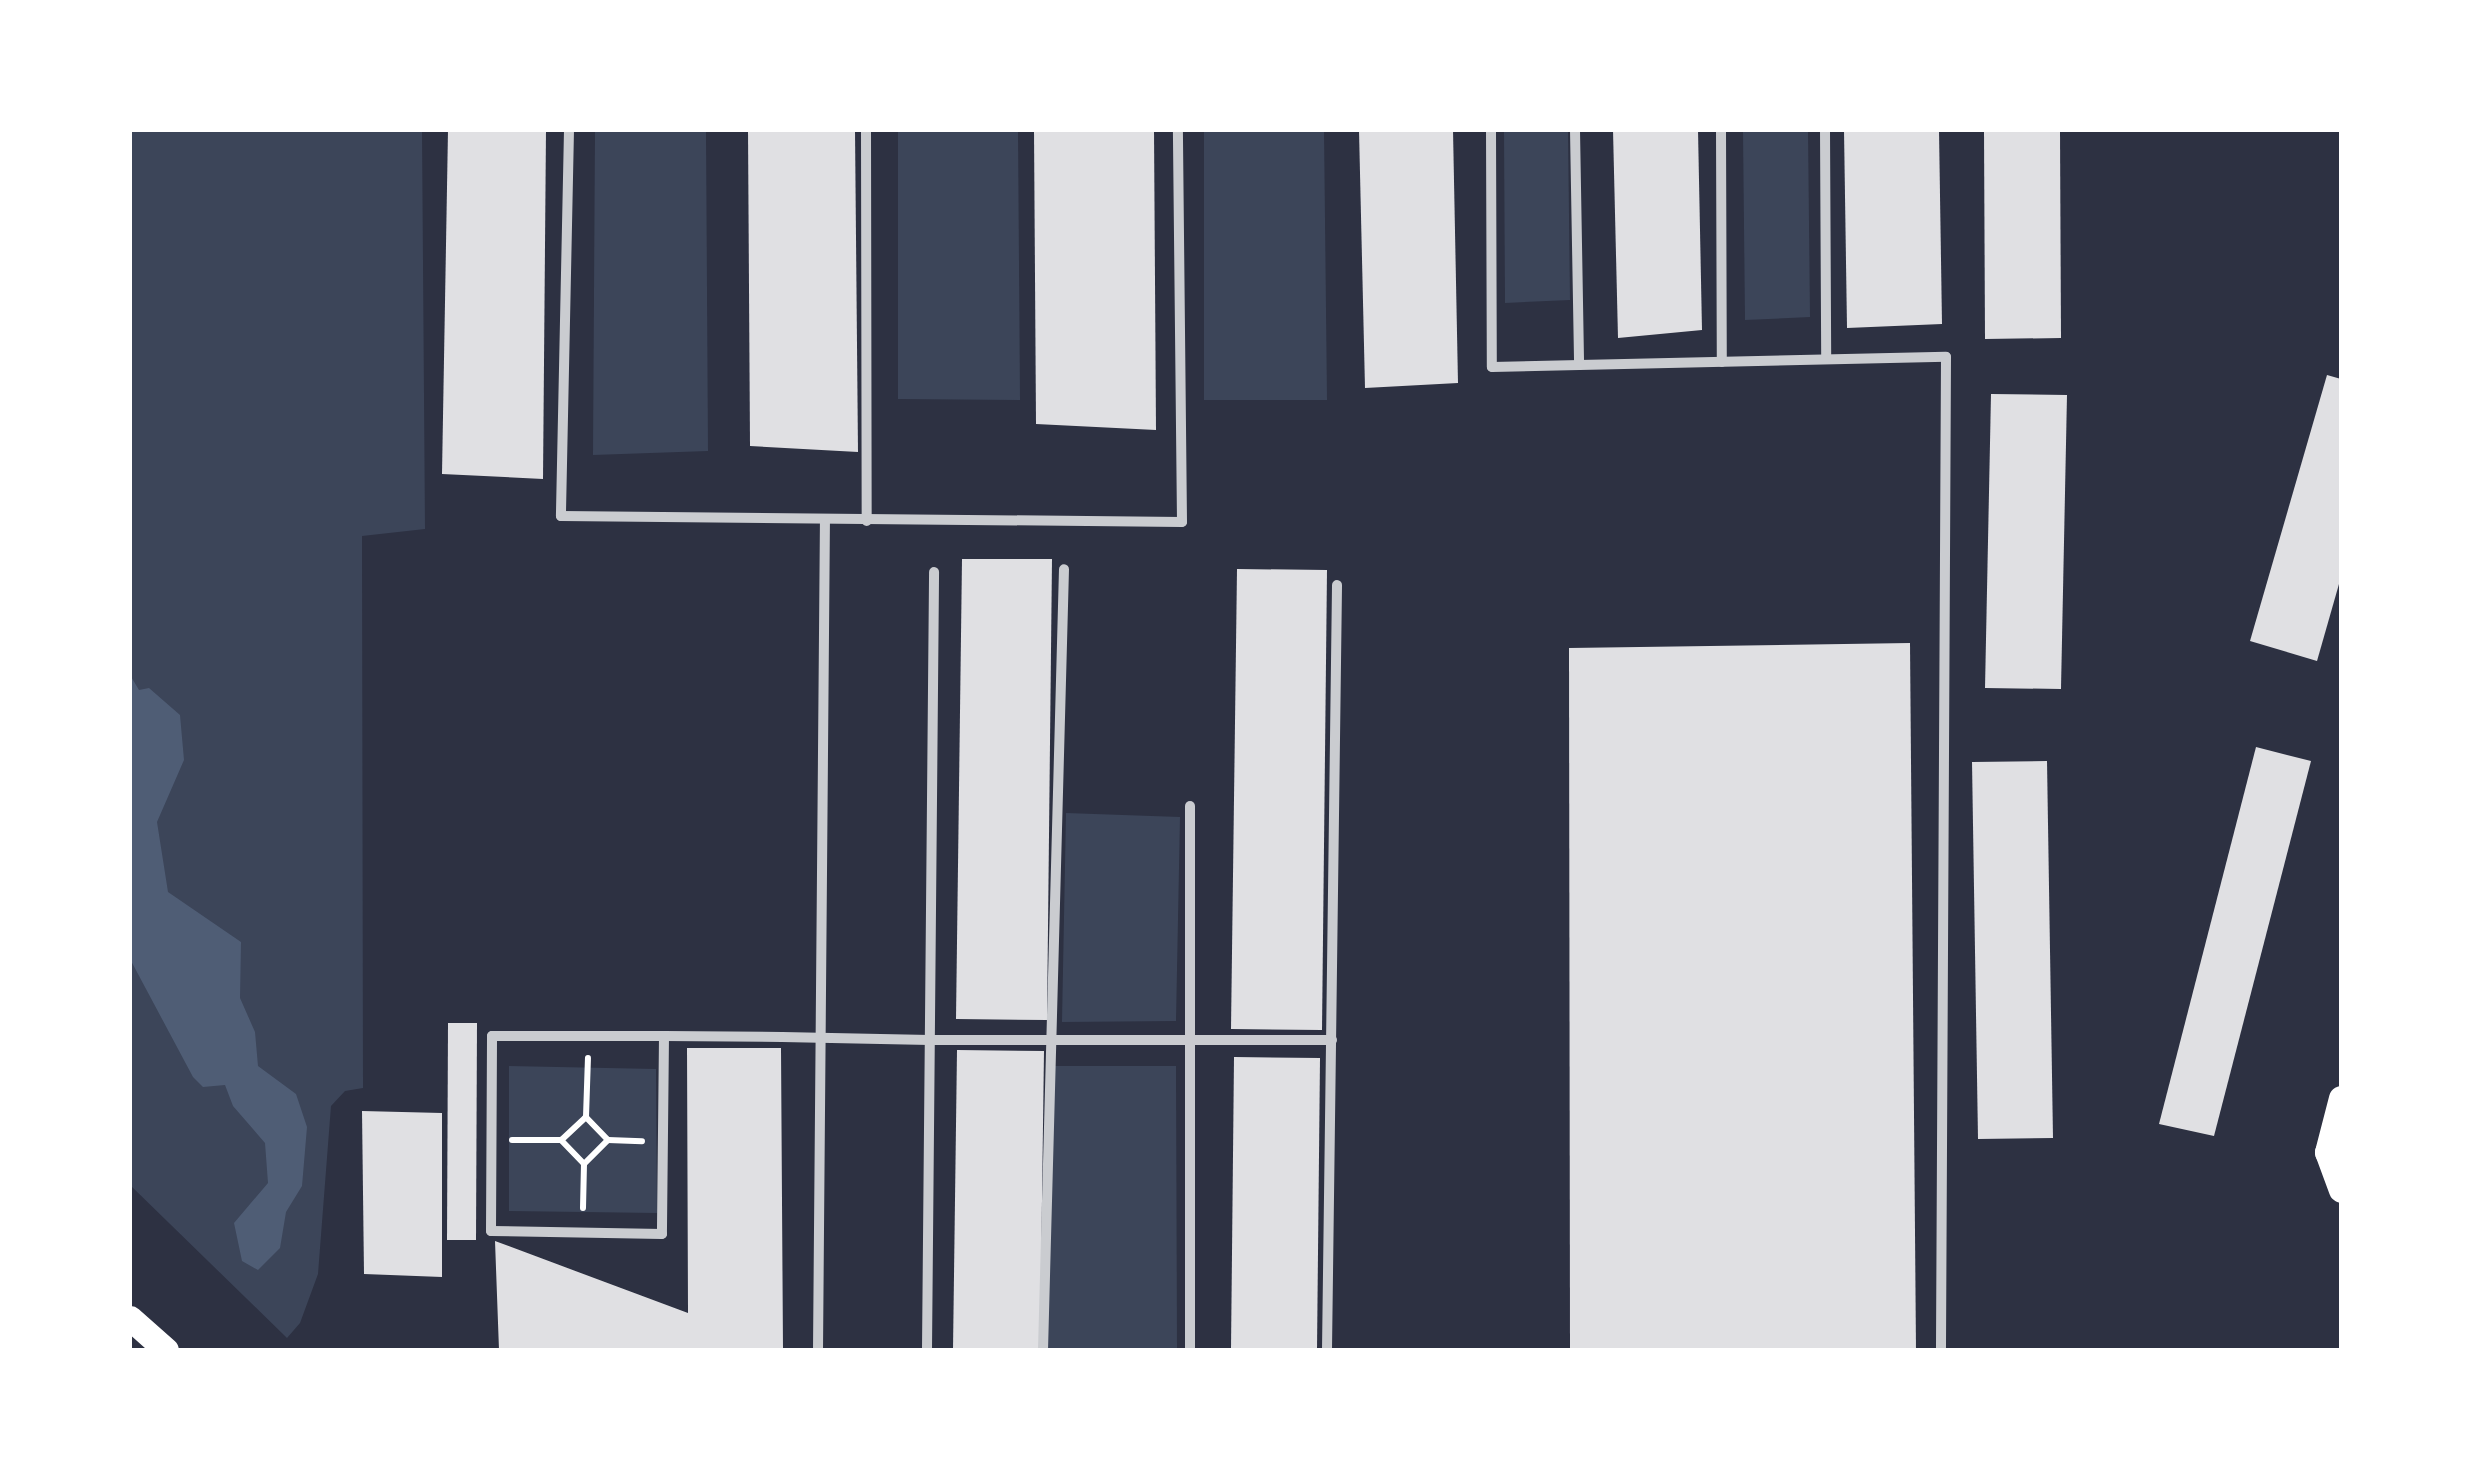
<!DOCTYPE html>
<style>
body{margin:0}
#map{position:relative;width:2471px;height:1480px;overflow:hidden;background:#2d3142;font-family:"Fira Sans Condensed",sans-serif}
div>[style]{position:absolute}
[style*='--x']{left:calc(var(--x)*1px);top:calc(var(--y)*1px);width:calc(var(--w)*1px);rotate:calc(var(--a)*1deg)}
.green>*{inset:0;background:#3c4559}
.water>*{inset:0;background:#4f5d75}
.building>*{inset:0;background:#e0e0e3}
.path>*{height:6px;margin:-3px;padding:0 3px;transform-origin:3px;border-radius:3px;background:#fff}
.minor>*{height:10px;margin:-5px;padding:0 5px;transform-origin:5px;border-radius:5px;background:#caccd0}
.primary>*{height:25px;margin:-12.5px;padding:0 12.5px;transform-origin:12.5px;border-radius:12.5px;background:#fff}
span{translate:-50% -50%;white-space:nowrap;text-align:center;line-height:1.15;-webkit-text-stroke:9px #fff;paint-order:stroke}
.frame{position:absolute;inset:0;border:132px solid #fff;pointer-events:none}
</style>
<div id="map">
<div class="green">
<div style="clip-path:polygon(130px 130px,422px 130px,425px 529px,362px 536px,363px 1088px,345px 1091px,331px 1106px,318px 1274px,300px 1323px,287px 1338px,130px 1185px)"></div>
<div style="clip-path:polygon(595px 130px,706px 130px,708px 451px,593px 455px)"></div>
<div style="clip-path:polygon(898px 130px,1018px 130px,1020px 400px,898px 399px)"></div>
<div style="clip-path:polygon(1204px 130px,1324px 130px,1327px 400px,1204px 400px)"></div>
<div style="clip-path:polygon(1504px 130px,1568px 130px,1570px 300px,1505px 303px)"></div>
<div style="clip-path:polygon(1743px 130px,1808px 130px,1810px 317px,1745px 320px)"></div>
<div style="clip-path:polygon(1066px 813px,1180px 817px,1176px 1021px,1062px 1022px)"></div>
<div style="clip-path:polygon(509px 1066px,656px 1069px,657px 1213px,509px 1211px)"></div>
<div style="clip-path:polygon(1050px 1066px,1176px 1066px,1177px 1350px,1045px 1350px)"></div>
</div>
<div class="water">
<div style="clip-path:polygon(130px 675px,139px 690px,149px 688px,180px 715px,184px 760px,157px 822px,168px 892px,241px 942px,240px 998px,255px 1032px,258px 1066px,296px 1094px,307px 1127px,302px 1186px,286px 1212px,280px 1248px,258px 1270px,242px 1261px,234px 1223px,268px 1183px,265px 1143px,233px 1106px,225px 1085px,203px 1087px,193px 1077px,130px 959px)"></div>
</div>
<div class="building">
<div style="clip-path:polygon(448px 130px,546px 130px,543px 479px,442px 474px)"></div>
<div style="clip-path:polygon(748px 130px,855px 130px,858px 452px,750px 446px)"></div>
<div style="clip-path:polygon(1034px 130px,1154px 130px,1156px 430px,1036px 424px)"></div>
<div style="clip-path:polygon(1359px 130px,1453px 130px,1458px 383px,1365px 388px)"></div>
<div style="clip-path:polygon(1613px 130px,1698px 130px,1702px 330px,1618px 338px)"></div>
<div style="clip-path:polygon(1844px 130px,1939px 130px,1942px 324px,1847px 328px)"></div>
<div style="clip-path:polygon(1984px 130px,2060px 130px,2061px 338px,1985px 339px)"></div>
<div style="clip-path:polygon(2327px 375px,2341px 379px,2341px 577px,2317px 661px,2250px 641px)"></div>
<div style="clip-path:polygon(1991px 394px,2067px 395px,2061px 689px,1985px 688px)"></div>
<div style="clip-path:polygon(962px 559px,1052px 559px,1047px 1020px,956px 1019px)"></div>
<div style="clip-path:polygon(1237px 569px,1327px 570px,1322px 1030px,1231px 1029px)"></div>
<div style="clip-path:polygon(1910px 643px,1916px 1350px,1570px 1350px,1569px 648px)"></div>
<div style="clip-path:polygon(2256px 747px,2311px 761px,2214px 1136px,2159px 1124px)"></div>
<div style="clip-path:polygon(2047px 761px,2053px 1138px,1978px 1139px,1972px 762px)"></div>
<div style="clip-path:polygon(448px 1023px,477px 1023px,476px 1240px,447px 1240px)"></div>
<div style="clip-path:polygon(687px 1048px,781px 1048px,783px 1350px,499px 1350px,495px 1241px,688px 1313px)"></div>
<div style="clip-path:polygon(957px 1050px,1044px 1051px,1040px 1350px,953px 1350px)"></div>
<div style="clip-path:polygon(1234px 1057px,1320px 1058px,1317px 1350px,1231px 1350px)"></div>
<div style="clip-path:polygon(362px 1111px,442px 1113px,442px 1277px,364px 1274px)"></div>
</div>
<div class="path">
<div style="--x:586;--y:1117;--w:34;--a:137"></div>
<div style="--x:561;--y:1140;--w:33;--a:46"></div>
<div style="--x:584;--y:1164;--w:34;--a:-45"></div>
<div style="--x:608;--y:1140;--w:32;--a:-134"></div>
<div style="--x:586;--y:1117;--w:59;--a:-88.1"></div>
<div style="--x:512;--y:1140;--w:49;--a:0"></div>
<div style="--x:608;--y:1140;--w:34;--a:2"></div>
<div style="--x:583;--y:1208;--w:44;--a:-88.7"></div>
</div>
<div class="minor">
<div style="--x:569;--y:130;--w:386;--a:91.2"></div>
<div style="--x:561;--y:516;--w:621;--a:0.55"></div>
<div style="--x:1182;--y:522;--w:392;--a:-90.6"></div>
<div style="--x:866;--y:130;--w:391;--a:89.9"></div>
<div style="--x:1491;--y:130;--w:237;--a:89.8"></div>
<div style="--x:1492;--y:367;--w:454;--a:-1.3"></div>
<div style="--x:1946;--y:357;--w:993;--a:90.29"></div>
<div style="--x:1575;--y:130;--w:235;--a:89"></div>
<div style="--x:1721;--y:130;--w:232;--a:89.8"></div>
<div style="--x:1825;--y:130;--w:229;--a:89.7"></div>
<div style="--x:664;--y:1036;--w:198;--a:90.6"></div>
<div style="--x:662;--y:1234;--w:171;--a:-179"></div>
<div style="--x:491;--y:1231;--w:195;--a:-89.7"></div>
<div style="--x:492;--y:1036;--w:172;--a:0"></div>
<div style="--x:664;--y:1036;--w:118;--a:0.5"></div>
<div style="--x:782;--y:1037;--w:148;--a:1.2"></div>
<div style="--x:930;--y:1040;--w:402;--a:0"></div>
<div style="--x:818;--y:1350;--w:829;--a:-89.52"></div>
<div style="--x:927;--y:1350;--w:778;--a:-89.48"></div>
<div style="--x:1043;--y:1350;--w:781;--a:-88.46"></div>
<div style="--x:1190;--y:1350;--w:544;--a:-90"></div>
<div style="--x:1327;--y:1350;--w:765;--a:-89.25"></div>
</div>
<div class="primary">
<div style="--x:2341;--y:1098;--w:56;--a:104.5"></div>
<div style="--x:2327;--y:1152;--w:40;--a:69.8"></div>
<div style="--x:130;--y:1318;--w:48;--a:41.6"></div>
</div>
<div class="frame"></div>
</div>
